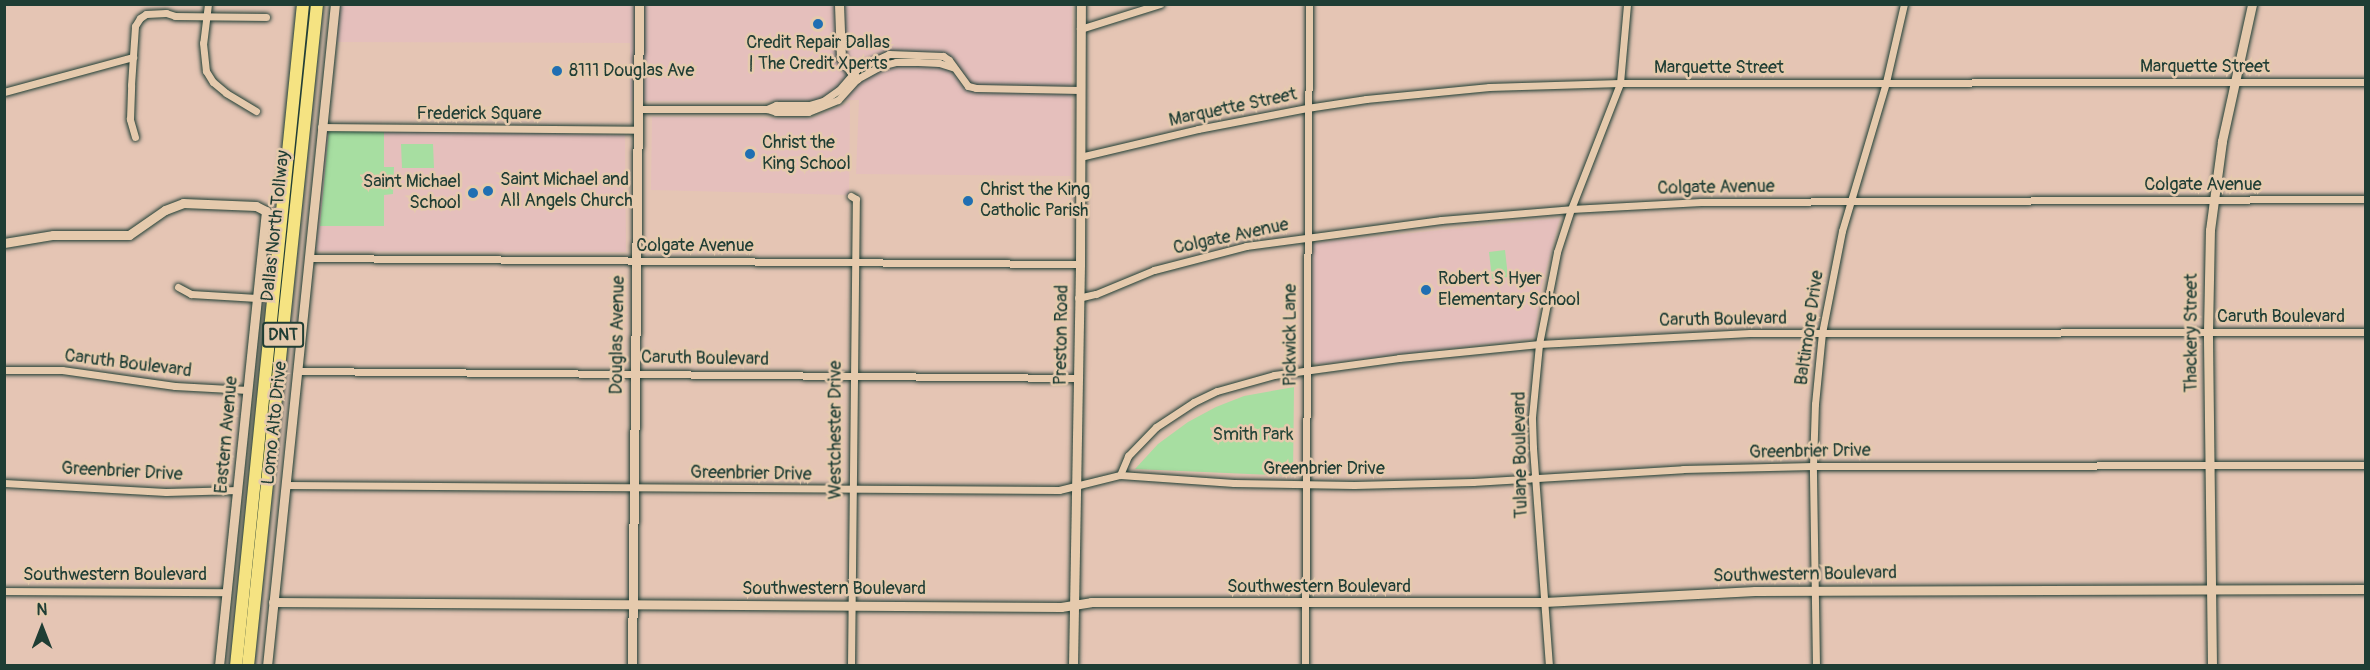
<!DOCTYPE html>
<style>
body{margin:0}
#map{position:relative;width:2370px;height:670px;overflow:hidden;background:#e5c5b4;font-family:Pangolin,sans-serif}
div>[style]{position:absolute}
[style*='--x']{left:calc(var(--x)*1px);top:calc(var(--y)*1px);width:calc(var(--w)*1px);rotate:calc(var(--a)*1deg)}
.built>*{inset:0;background:#e5bfbc}
.green>*{inset:0;background:#a7dea1}
.roads{filter:drop-shadow(0 0 2px #1f3d34) drop-shadow(0 0 2px #1f3d34)}
.street>*{height:7px;margin:-3.5px;padding:0 3.5px;transform-origin:3.5px;border-radius:3.5px;background:#e5caad}
.secondary>*{height:9px;margin:-4.5px;padding:0 4.5px;transform-origin:4.5px;border-radius:4.5px;background:#e5caad}
.highway>*{height:12px;margin:-6px;padding:0 6px;transform-origin:6px;border-radius:6px;background:#f5e382}
.dots>*{width:16px;height:16px;translate:-50% -50%;box-sizing:border-box;border:3px solid #e5caad;border-radius:50%}
span{translate:-50% -50%;white-space:nowrap;text-align:center;line-height:1.15;-webkit-text-stroke:5px #e5caad;paint-order:stroke}
.shield-label span{padding:2px 4px;background:#e5caad;border:2px solid;border-radius:4px;-webkit-text-stroke-width:0}
.shield-label{font-size:16px;color:#1f3d34;font-weight:700}
.poi-label{font-size:18px;color:#1f3d34}
.left{translate:0 -50%;text-align:left}
.right{translate:-100% -50%;text-align:right}
.street-label{font-size:18px;color:#1f3d34}
.park-label{font-size:18px;color:#264539}
.frame{position:absolute;inset:0;border:6px solid #1f3d34;pointer-events:none}
.north{position:absolute;left:12px;top:598px;width:60px;height:60px;-webkit-text-stroke:4px #e5caad;paint-order:stroke;rotate:0deg;font-size:16px;font-weight:700;line-height:24px;text-align:center;color:#1f3d34}
.north::after{content:'';display:block;margin:auto;width:21px;height:27px;background:#1f3d34;clip-path:polygon(50% 0,100% 100%,50% 72%,0 100%)}
</style>
<div id="map">
<div class="built">
<div style="clip-path:polygon(339px 5px,1072px 5px,1071px 176px,856px 174px,859px 100px,630px 101px,630px 43px,335px 42px)"></div>
<div style="clip-path:polygon(850px 102px,849px 195px,651px 190px,652px 117px,812px 118px)"></div>
<div style="clip-path:polygon(326px 129px,625px 135px,626px 252px,316px 251px)"></div>
<div style="clip-path:polygon(1560px 218px,1541px 288px,1534px 338px,1318px 364px,1312px 361px,1312px 243px)"></div>
</div>
<div class="green">
<div style="clip-path:polygon(329px 128px,384px 131px,384px 167px,394px 167px,393px 194px,384px 195px,384px 226px,320px 226px)"></div>
<div style="clip-path:polygon(401px 144px,433px 144px,434px 168px,402px 168px)"></div>
<div style="clip-path:polygon(1505px 250px,1508px 277px,1492px 279px,1489px 252px)"></div>
<div style="clip-path:polygon(1294px 387px,1293px 476px,1135px 469px,1158px 444px,1188px 422px,1216px 407px,1244px 396px)"></div>
</div>
<div class="roads">
<div class="street">
<div style="--x:208;--y:4;--w:39;--a:97"></div>
<div style="--x:203;--y:43;--w:28;--a:84"></div>
<div style="--x:206;--y:71;--w:13;--a:58"></div>
<div style="--x:213;--y:82;--w:17;--a:40"></div>
<div style="--x:226;--y:93;--w:35;--a:31"></div>
<div style="--x:1080;--y:29;--w:84;--a:-17.4"></div>
<div style="--x:4;--y:92;--w:134;--a:-15.2"></div>
<div style="--x:638;--y:109;--w:129;--a:0"></div>
<div style="--x:767;--y:109;--w:9;--a:18"></div>
<div style="--x:776;--y:112;--w:32;--a:0"></div>
<div style="--x:808;--y:112;--w:32;--a:-22"></div>
<div style="--x:838;--y:100;--w:28;--a:-48"></div>
<div style="--x:857;--y:79;--w:26;--a:-29"></div>
<div style="--x:880;--y:66;--w:16;--a:-14"></div>
<div style="--x:896;--y:62;--w:22;--a:0"></div>
<div style="--x:918;--y:62;--w:21;--a:3"></div>
<div style="--x:939;--y:63;--w:14;--a:17"></div>
<div style="--x:767;--y:109;--w:10;--a:-24"></div>
<div style="--x:776;--y:105;--w:33;--a:0"></div>
<div style="--x:809;--y:105;--w:15;--a:-16"></div>
<div style="--x:823;--y:101;--w:19;--a:-35"></div>
<div style="--x:839;--y:90;--w:28;--a:-49"></div>
<div style="--x:857;--y:69;--w:35;--a:-25"></div>
<div style="--x:889;--y:54;--w:54;--a:2.1"></div>
<div style="--x:943;--y:56;--w:7;--a:34"></div>
<div style="--x:949;--y:60;--w:32;--a:54"></div>
<div style="--x:968;--y:86;--w:8;--a:14"></div>
<div style="--x:976;--y:88;--w:104;--a:1.1"></div>
<div style="--x:321;--y:127;--w:316;--a:0.5"></div>
<div style="--x:135;--y:137;--w:19;--a:-106"></div>
<div style="--x:130;--y:119;--w:34;--a:-88"></div>
<div style="--x:131;--y:85;--w:59;--a:-86.1"></div>
<div style="--x:135;--y:26;--w:9;--a:-58"></div>
<div style="--x:140;--y:18;--w:7;--a:-34"></div>
<div style="--x:146;--y:14;--w:20;--a:-3"></div>
<div style="--x:166;--y:13;--w:9;--a:18"></div>
<div style="--x:175;--y:16;--w:91;--a:0.6"></div>
<div style="--x:1080;--y:157;--w:121;--a:-13.3"></div>
<div style="--x:1198;--y:129;--w:111;--a:-10.9"></div>
<div style="--x:1307;--y:108;--w:60;--a:-8.7"></div>
<div style="--x:1366;--y:99;--w:124;--a:-5.6"></div>
<div style="--x:1489;--y:87;--w:131;--a:-1.7"></div>
<div style="--x:1620;--y:83;--w:746;--a:-0.08"></div>
<div style="--x:309;--y:258;--w:771;--a:0.45"></div>
<div style="--x:178;--y:287;--w:15;--a:28"></div>
<div style="--x:191;--y:294;--w:66;--a:3.5"></div>
<div style="--x:1078;--y:298;--w:18;--a:-13"></div>
<div style="--x:1096;--y:294;--w:63;--a:-22.5"></div>
<div style="--x:1154;--y:270;--w:95;--a:-14.6"></div>
<div style="--x:1246;--y:246;--w:197;--a:-7.6"></div>
<div style="--x:1441;--y:220;--w:130;--a:-4.8"></div>
<div style="--x:1571;--y:209;--w:130;--a:-3.1"></div>
<div style="--x:1701;--y:202;--w:665;--a:-0.26"></div>
<div style="--x:4;--y:370;--w:58;--a:0"></div>
<div style="--x:62;--y:370;--w:114;--a:8.1"></div>
<div style="--x:175;--y:386;--w:73;--a:3.1"></div>
<div style="--x:297;--y:371;--w:780;--a:0.51"></div>
<div style="--x:1120;--y:475;--w:21;--a:-67"></div>
<div style="--x:1128;--y:456;--w:40;--a:-46"></div>
<div style="--x:1156;--y:427;--w:45;--a:-33.3"></div>
<div style="--x:1194;--y:402;--w:25;--a:-26"></div>
<div style="--x:1217;--y:391;--w:59;--a:-15.7"></div>
<div style="--x:1274;--y:375;--w:126;--a:-7.7"></div>
<div style="--x:1399;--y:358;--w:141;--a:-5.7"></div>
<div style="--x:1539;--y:344;--w:211;--a:-3"></div>
<div style="--x:1750;--y:333;--w:616;--a:-0.09"></div>
<div style="--x:4;--y:483;--w:162;--a:3.2"></div>
<div style="--x:166;--y:492;--w:72;--a:-1.6"></div>
<div style="--x:285;--y:485;--w:774;--a:0.37"></div>
<div style="--x:1059;--y:490;--w:63;--a:-13.8"></div>
<div style="--x:1120;--y:475;--w:114;--a:4"></div>
<div style="--x:1234;--y:483;--w:120;--a:1"></div>
<div style="--x:1354;--y:485;--w:119;--a:-1.4"></div>
<div style="--x:1473;--y:482;--w:210;--a:-3.5"></div>
<div style="--x:1683;--y:469;--w:130;--a:-1.3"></div>
<div style="--x:1813;--y:466;--w:553;--a:-0.1"></div>
<div style="--x:4;--y:591;--w:222;--a:0.3"></div>
<div style="--x:851;--y:666;--w:467;--a:-89.4"></div>
<div style="--x:856;--y:199;--w:6;--a:-149"></div>
<div style="--x:1305;--y:666;--w:662;--a:-89.65"></div>
<div style="--x:1549;--y:666;--w:219;--a:-94.2"></div>
<div style="--x:1533;--y:448;--w:31;--a:-92"></div>
<div style="--x:1532;--y:417;--w:73;--a:-84.5"></div>
<div style="--x:1539;--y:344;--w:94;--a:-78.9"></div>
<div style="--x:1557;--y:252;--w:45;--a:-72"></div>
<div style="--x:1571;--y:209;--w:135;--a:-68.7"></div>
<div style="--x:1620;--y:83;--w:79;--a:-84.9"></div>
<div style="--x:1816;--y:666;--w:200;--a:-90.9"></div>
<div style="--x:1813;--y:466;--w:62;--a:-88.2"></div>
<div style="--x:1815;--y:404;--w:71;--a:-84.4"></div>
<div style="--x:1822;--y:333;--w:104;--a:-78.9"></div>
<div style="--x:1842;--y:231;--w:155;--a:-73.5"></div>
<div style="--x:1886;--y:82;--w:80;--a:-77"></div>
</div>
<div class="secondary">
<div style="--x:839;--y:4;--w:54;--a:87.9"></div>
<div style="--x:841;--y:58;--w:26;--a:53"></div>
<div style="--x:4;--y:243;--w:50;--a:-9.3"></div>
<div style="--x:53;--y:235;--w:76;--a:0"></div>
<div style="--x:129;--y:235;--w:44;--a:-34.8"></div>
<div style="--x:165;--y:210;--w:19;--a:-21"></div>
<div style="--x:183;--y:203;--w:73;--a:2.4"></div>
<div style="--x:256;--y:206;--w:11;--a:27"></div>
<div style="--x:266;--y:211;--w:457;--a:95.9"></div>
<div style="--x:273;--y:602;--w:788;--a:0.36"></div>
<div style="--x:1061;--y:607;--w:30;--a:-9"></div>
<div style="--x:1091;--y:602;--w:453;--a:0"></div>
<div style="--x:1544;--y:602;--w:211;--a:-3"></div>
<div style="--x:1755;--y:591;--w:611;--a:-0.19"></div>
<div style="--x:267;--y:666;--w:665;--a:-84.14"></div>
<div style="--x:632;--y:666;--w:662;--a:-89.39"></div>
<div style="--x:1073;--y:666;--w:402;--a:-89"></div>
<div style="--x:1080;--y:264;--w:260;--a:-89.8"></div>
<div style="--x:2212;--y:666;--w:334;--a:-90.7"></div>
<div style="--x:2208;--y:332;--w:102;--a:-88.9"></div>
<div style="--x:2210;--y:230;--w:90;--a:-82.3"></div>
<div style="--x:2222;--y:141;--w:140;--a:-77.6"></div>
</div>
<div class="highway">
<div style="--x:236;--y:666;--w:665;--a:-84.22"></div>
<div style="--x:248;--y:666;--w:666;--a:-84.05"></div>
</div>
</div>
<div class="dots">
<div style="left:818px;top:24px;background:#1f6fb2"></div>
<div style="left:557px;top:71px;background:#1f6fb2"></div>
<div style="left:750px;top:154px;background:#1f6fb2"></div>
<div style="left:488px;top:191px;background:#1f6fb2"></div>
<div style="left:473px;top:193px;background:#1f6fb2"></div>
<div style="left:968px;top:201px;background:#1f6fb2"></div>
<div style="left:1426px;top:290px;background:#1f6fb2"></div>
</div>
<div class="shield-label">
<span style="left:283px;top:335px">DNT</span>
</div>
<div class="poi-label">
<span style="left:818px;top:54px">Credit Repair Dallas<br>| The Credit Xperts</span>
<span class="left" style="left:569px;top:71px">8111 Douglas Ave</span>
<span class="left" style="left:762px;top:154px">Christ the<br>King School</span>
<span class="left" style="left:500px;top:191px">Saint Michael and<br>All Angels Church</span>
<span class="right" style="left:461px;top:193px">Saint Michael<br>School</span>
<span class="left" style="left:980px;top:201px">Christ the King<br>Catholic Parish</span>
<span class="left" style="left:1438px;top:290px">Robert S Hyer<br>Elementary School</span>
</div>
<div class="street-label">
<span style="left:2205px;top:67px">Marquette Street</span>
<span style="left:1719px;top:68px">Marquette Street</span>
<span style="left:1233px;top:108px;rotate:-12deg">Marquette Street</span>
<span style="left:479px;top:114px">Frederick Square</span>
<span style="left:2203px;top:185px">Colgate Avenue</span>
<span style="left:1716px;top:188px;rotate:-1deg">Colgate Avenue</span>
<span style="left:276px;top:226px;rotate:-84deg">Dallas North Tollway</span>
<span style="left:1231px;top:237px;rotate:-12deg">Colgate Avenue</span>
<span style="left:695px;top:246px">Colgate Avenue</span>
<span style="left:2281px;top:317px">Caruth Boulevard</span>
<span style="left:1723px;top:320px;rotate:-1deg">Caruth Boulevard</span>
<span style="left:1810px;top:328px;rotate:-82deg">Baltimore Drive</span>
<span style="left:2192px;top:333px;rotate:-90deg">Thackery Street</span>
<span style="left:618px;top:335px;rotate:-89deg">Douglas Avenue</span>
<span style="left:1062px;top:335px;rotate:-89deg">Preston Road</span>
<span style="left:1291px;top:335px;rotate:-90deg">Pickwick Lane</span>
<span style="left:705px;top:359px;rotate:1deg">Caruth Boulevard</span>
<span style="left:128px;top:364px;rotate:7deg">Caruth Boulevard</span>
<span style="left:275px;top:423px;rotate:-84deg">Lomo Alto Drive</span>
<span style="left:836px;top:430px;rotate:-90deg">Westchester Drive</span>
<span style="left:227px;top:435px;rotate:-85deg">Eastern Avenue</span>
<span style="left:1810px;top:452px;rotate:-1deg">Greenbrier Drive</span>
<span style="left:1521px;top:455px;rotate:-91deg">Tulane Boulevard</span>
<span style="left:1324px;top:469px">Greenbrier Drive</span>
<span style="left:122px;top:472px;rotate:3deg">Greenbrier Drive</span>
<span style="left:751px;top:474px;rotate:1deg">Greenbrier Drive</span>
<span style="left:115px;top:575px">Southwestern Boulevard</span>
<span style="left:1805px;top:575px;rotate:-1deg">Southwestern Boulevard</span>
<span style="left:1319px;top:587px">Southwestern Boulevard</span>
<span style="left:834px;top:589px">Southwestern Boulevard</span>
</div>
<div class="park-label">
<span style="left:1253px;top:435px">Smith Park</span>
</div>
<div class="frame"></div>
<div class="north">N</div>
</div>
